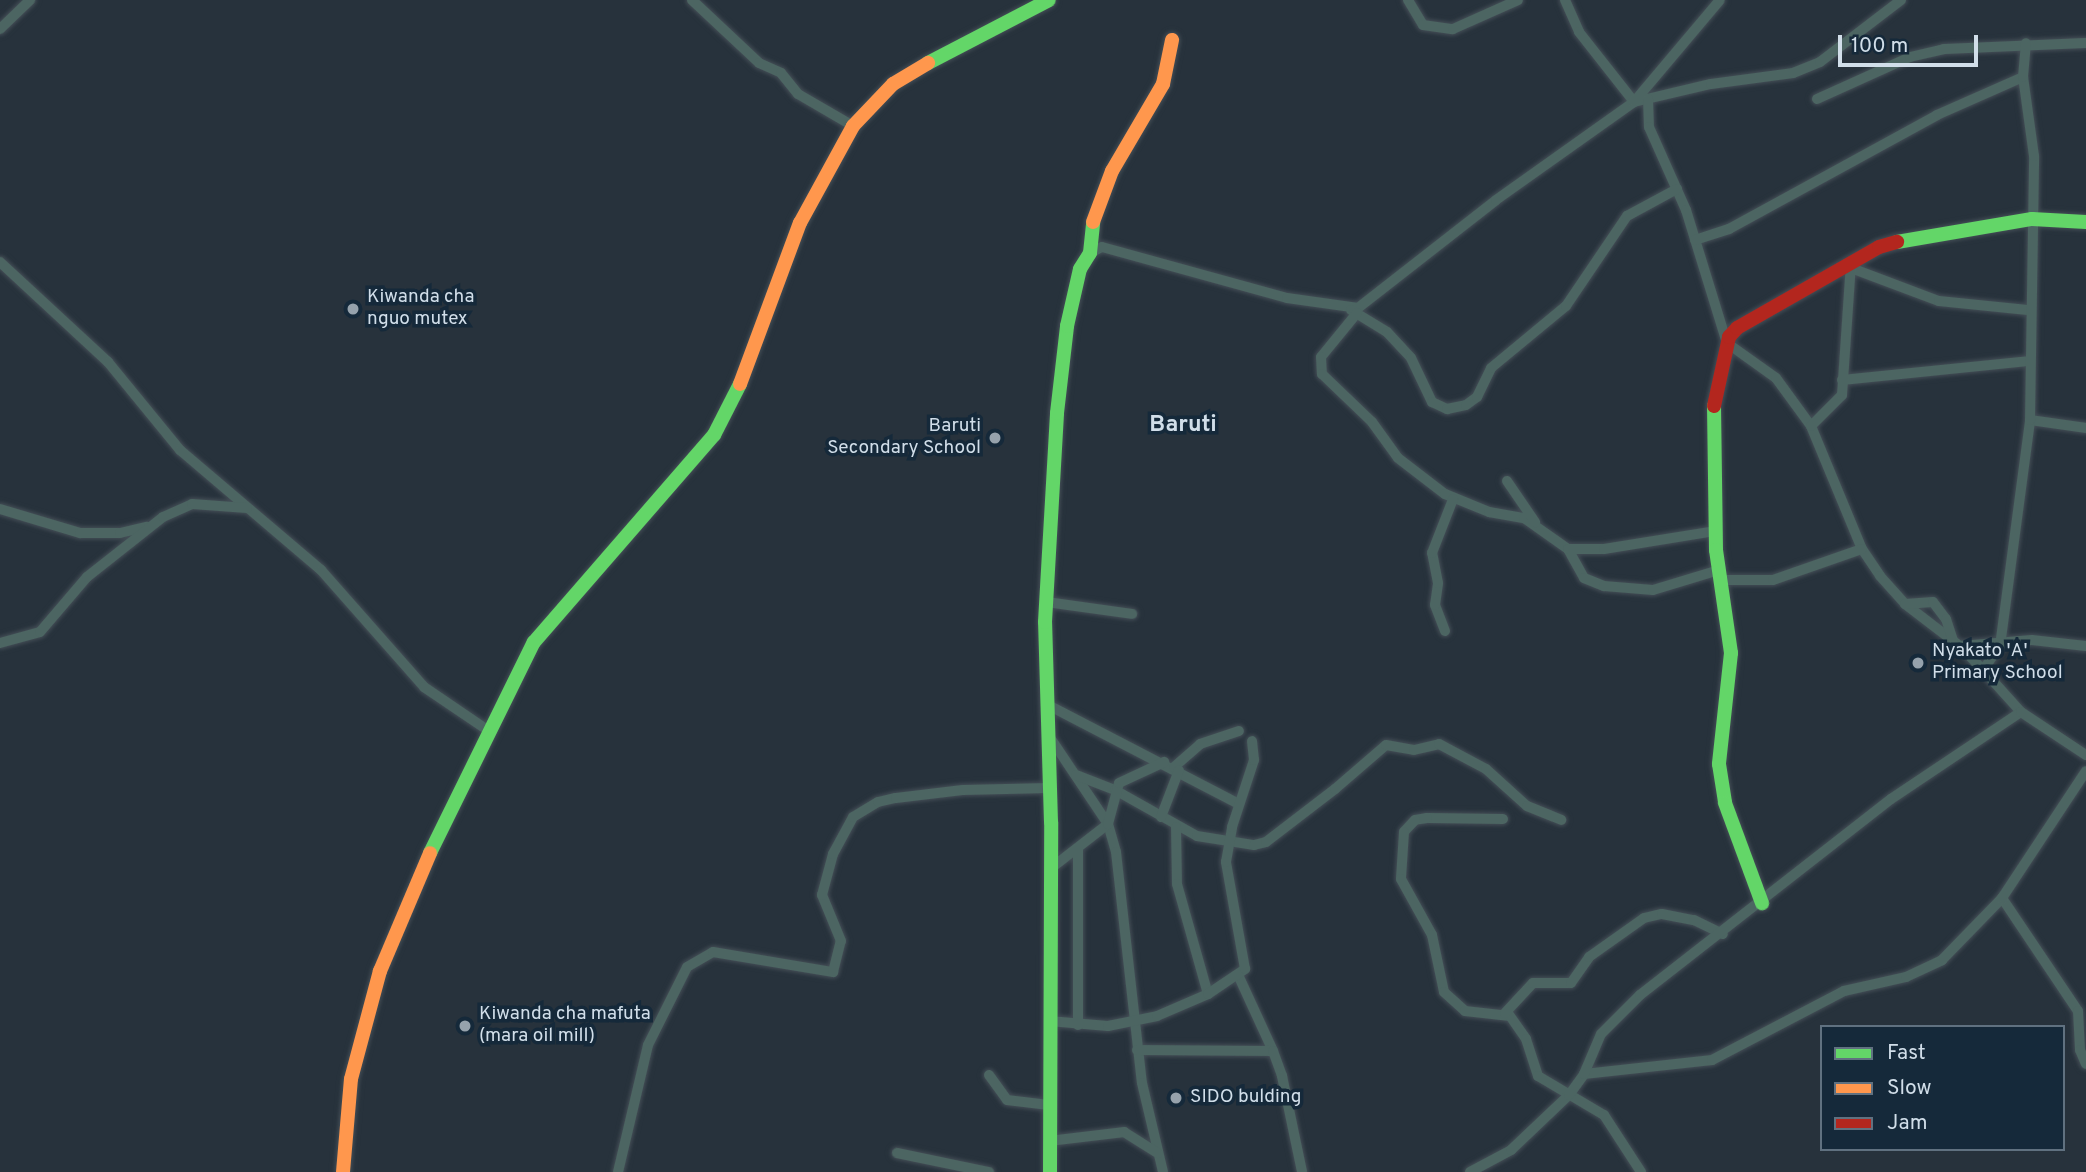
<!DOCTYPE html>
<style>
body{margin:0}
#map{position:relative;width:2086px;height:1172px;overflow:hidden;background:#27323c;font-family:Overpass,sans-serif}
div>[style]{position:absolute}
[style*='--x']{left:calc(var(--x)*1px);top:calc(var(--y)*1px);width:calc(var(--w)*1px);rotate:calc(var(--a)*1deg)}
.roads{filter:drop-shadow(0 0 2px #444e56) drop-shadow(0 0 2px #444e56)}
.street>*{height:10px;margin:-5px;padding:0 5px;transform-origin:5px;border-radius:5px;background:#4c6562}
.fast>*{height:14px;margin:-7px;padding:0 7px;transform-origin:7px;border-radius:7px;background:#63d668}
.slow>*{height:14px;margin:-7px;padding:0 7px;transform-origin:7px;border-radius:7px;background:#ff974d}
.jam>*{height:14px;margin:-7px;padding:0 7px;transform-origin:7px;border-radius:7px;background:#b3261e}
.dots>*{width:19px;height:19px;translate:-50% -50%;box-sizing:border-box;border:4px solid #15293a;border-radius:50%}
span{translate:-50% -50%;white-space:nowrap;text-align:center;line-height:1.15;-webkit-text-stroke:7px #15293a;paint-order:stroke}
.poi-label{font-size:19px;color:#d1dee9}
.left{translate:0 -50%;text-align:left}
.right{translate:-100% -50%;text-align:right}
.quarter-label{font-size:23px;color:#d1dee9;font-weight:700}
.legend{position:absolute;left:1820px;top:1025px;width:245px;height:126px;box-sizing:border-box;background:#15293a;border:2px solid #607180;margin:0;padding:9px 12px;list-style:none;font-size:21px;color:#d1dee9}
.legend li{display:flex;align-items:center;gap:14px;height:35px}
.legend b{width:35px;border:2px solid #607180}
.scale{position:absolute;left:1838px;top:35px;width:140px;height:32px;box-sizing:border-box;border:4px solid #d1dee9;border-top:0;padding-left:9px;font-size:21px;line-height:24px;white-space:nowrap;color:#d1dee9;-webkit-text-stroke:5px #15293a;paint-order:stroke}
</style>
<div id="map">
<div class="roads">
<div class="street">
<div style="--x:692;--y:0;--w:92;--a:43.2"></div>
<div style="--x:759;--y:63;--w:24;--a:24"></div>
<div style="--x:781;--y:73;--w:27;--a:51"></div>
<div style="--x:798;--y:94;--w:64;--a:30.2"></div>
<div style="--x:1408;--y:0;--w:29;--a:59"></div>
<div style="--x:1423;--y:25;--w:30;--a:8"></div>
<div style="--x:1453;--y:29;--w:71;--a:-24"></div>
<div style="--x:1565;--y:0;--w:35;--a:66"></div>
<div style="--x:1579;--y:32;--w:89;--a:51.8"></div>
<div style="--x:1634;--y:102;--w:79;--a:-13.2"></div>
<div style="--x:1711;--y:84;--w:83;--a:-7.6"></div>
<div style="--x:1793;--y:73;--w:29;--a:-22"></div>
<div style="--x:1820;--y:62;--w:102;--a:-37.4"></div>
<div style="--x:0;--y:29;--w:42;--a:-44"></div>
<div style="--x:1648;--y:99;--w:28;--a:88"></div>
<div style="--x:1649;--y:127;--w:91;--a:66"></div>
<div style="--x:1686;--y:210;--w:139;--a:72.9"></div>
<div style="--x:1727;--y:343;--w:60;--a:35.5"></div>
<div style="--x:1776;--y:378;--w:59;--a:53.9"></div>
<div style="--x:1811;--y:426;--w:133;--a:67.5"></div>
<div style="--x:1862;--y:549;--w:32;--a:56"></div>
<div style="--x:1880;--y:576;--w:38;--a:48"></div>
<div style="--x:1905;--y:604;--w:69;--a:37.4"></div>
<div style="--x:1960;--y:646;--w:72;--a:-4.8"></div>
<div style="--x:2032;--y:640;--w:54;--a:6.3"></div>
<div style="--x:1817;--y:99;--w:102;--a:-24.3"></div>
<div style="--x:1910;--y:57;--w:35;--a:-13"></div>
<div style="--x:1944;--y:49;--w:142;--a:-2.4"></div>
<div style="--x:1695;--y:240;--w:36;--a:-18"></div>
<div style="--x:1729;--y:229;--w:237;--a:-28.7"></div>
<div style="--x:1937;--y:115;--w:94;--a:-23.8"></div>
<div style="--x:1090;--y:253;--w:13;--a:-27"></div>
<div style="--x:1102;--y:247;--w:192;--a:15.4"></div>
<div style="--x:1287;--y:298;--w:72;--a:8"></div>
<div style="--x:1358;--y:308;--w:175;--a:-38"></div>
<div style="--x:1496;--y:200;--w:169;--a:-35.4"></div>
<div style="--x:1634;--y:102;--w:133;--a:-49.9"></div>
<div style="--x:0;--y:262;--w:147;--a:42.8"></div>
<div style="--x:108;--y:362;--w:114;--a:50.7"></div>
<div style="--x:180;--y:450;--w:185;--a:40.4"></div>
<div style="--x:321;--y:570;--w:156;--a:48.6"></div>
<div style="--x:424;--y:687;--w:75;--a:34.1"></div>
<div style="--x:1851;--y:268;--w:94;--a:20.6"></div>
<div style="--x:1939;--y:301;--w:89;--a:5.8"></div>
<div style="--x:1351;--y:310;--w:42;--a:31.4"></div>
<div style="--x:1387;--y:332;--w:35;--a:47"></div>
<div style="--x:1411;--y:358;--w:49;--a:64.5"></div>
<div style="--x:1432;--y:402;--w:17;--a:25"></div>
<div style="--x:1447;--y:409;--w:19;--a:-12"></div>
<div style="--x:1466;--y:405;--w:14;--a:-36"></div>
<div style="--x:1477;--y:397;--w:32;--a:-64"></div>
<div style="--x:1491;--y:368;--w:97;--a:-39.6"></div>
<div style="--x:1566;--y:306;--w:109;--a:-55.9"></div>
<div style="--x:1627;--y:216;--w:57;--a:-28.4"></div>
<div style="--x:1357;--y:313;--w:57;--a:129.3"></div>
<div style="--x:1321;--y:357;--w:17;--a:87"></div>
<div style="--x:1322;--y:374;--w:69;--a:43.8"></div>
<div style="--x:1372;--y:422;--w:44;--a:54.2"></div>
<div style="--x:1398;--y:458;--w:59;--a:37.5"></div>
<div style="--x:1445;--y:494;--w:48;--a:22.2"></div>
<div style="--x:1489;--y:512;--w:36;--a:10"></div>
<div style="--x:1524;--y:518;--w:54;--a:35.2"></div>
<div style="--x:1568;--y:549;--w:33;--a:61"></div>
<div style="--x:1584;--y:578;--w:22;--a:22"></div>
<div style="--x:1604;--y:586;--w:49;--a:4.7"></div>
<div style="--x:1653;--y:590;--w:69;--a:-16.9"></div>
<div style="--x:1842;--y:380;--w:187;--a:-5.8"></div>
<div style="--x:2030;--y:420;--w:57;--a:8.1"></div>
<div style="--x:1811;--y:426;--w:44;--a:-45"></div>
<div style="--x:1842;--y:395;--w:131;--a:-86.1"></div>
<div style="--x:1507;--y:481;--w:50;--a:55.7"></div>
<div style="--x:0;--y:509;--w:84;--a:16.7"></div>
<div style="--x:80;--y:533;--w:40;--a:0"></div>
<div style="--x:120;--y:533;--w:28;--a:-13"></div>
<div style="--x:1568;--y:549;--w:36;--a:0"></div>
<div style="--x:1604;--y:549;--w:112;--a:-9.2"></div>
<div style="--x:1723;--y:580;--w:50;--a:0"></div>
<div style="--x:1773;--y:580;--w:94;--a:-19.2"></div>
<div style="--x:1046;--y:602;--w:87;--a:7.9"></div>
<div style="--x:1905;--y:604;--w:28;--a:-4"></div>
<div style="--x:1933;--y:602;--w:21;--a:53"></div>
<div style="--x:1946;--y:619;--w:23;--a:72"></div>
<div style="--x:1445;--y:631;--w:28;--a:-111"></div>
<div style="--x:1435;--y:605;--w:22;--a:-82"></div>
<div style="--x:1438;--y:583;--w:31;--a:-101"></div>
<div style="--x:1432;--y:553;--w:58;--a:-68.7"></div>
<div style="--x:0;--y:643;--w:41;--a:-15.4"></div>
<div style="--x:40;--y:632;--w:72;--a:-49.5"></div>
<div style="--x:87;--y:577;--w:97;--a:-38.3"></div>
<div style="--x:163;--y:517;--w:32;--a:-24"></div>
<div style="--x:192;--y:504;--w:55;--a:4.2"></div>
<div style="--x:1960;--y:646;--w:33;--a:46"></div>
<div style="--x:1048;--y:705;--w:215;--a:27.4"></div>
<div style="--x:2021;--y:712;--w:57;--a:-132.1"></div>
<div style="--x:1983;--y:670;--w:29;--a:-55"></div>
<div style="--x:2000;--y:646;--w:228;--a:-82.4"></div>
<div style="--x:2030;--y:420;--w:264;--a:-89.1"></div>
<div style="--x:2034;--y:156;--w:80;--a:-97.9"></div>
<div style="--x:2023;--y:77;--w:34;--a:-85"></div>
<div style="--x:1049;--y:736;--w:106;--a:56.2"></div>
<div style="--x:1108;--y:824;--w:29;--a:74"></div>
<div style="--x:1116;--y:852;--w:232;--a:83.6"></div>
<div style="--x:1142;--y:1083;--w:91;--a:76.7"></div>
<div style="--x:1174;--y:767;--w:35;--a:-41"></div>
<div style="--x:1200;--y:744;--w:41;--a:-18.4"></div>
<div style="--x:1076;--y:775;--w:42;--a:21"></div>
<div style="--x:1115;--y:790;--w:94;--a:29.3"></div>
<div style="--x:1197;--y:836;--w:58;--a:9"></div>
<div style="--x:1254;--y:845;--w:12;--a:-14"></div>
<div style="--x:1266;--y:842;--w:87;--a:-37.5"></div>
<div style="--x:1335;--y:789;--w:67;--a:-40.8"></div>
<div style="--x:1386;--y:745;--w:28;--a:10"></div>
<div style="--x:1414;--y:750;--w:26;--a:-13"></div>
<div style="--x:1439;--y:744;--w:53;--a:28"></div>
<div style="--x:1486;--y:769;--w:55;--a:42.1"></div>
<div style="--x:1527;--y:806;--w:37;--a:22"></div>
<div style="--x:1161;--y:817;--w:50;--a:-69"></div>
<div style="--x:1503;--y:819;--w:76;--a:-179.2"></div>
<div style="--x:1427;--y:818;--w:12;--a:171"></div>
<div style="--x:1415;--y:820;--w:16;--a:133"></div>
<div style="--x:1404;--y:832;--w:47;--a:93.7"></div>
<div style="--x:1401;--y:879;--w:64;--a:61"></div>
<div style="--x:1432;--y:935;--w:58;--a:78.1"></div>
<div style="--x:1444;--y:992;--w:28;--a:42"></div>
<div style="--x:1465;--y:1011;--w:45;--a:6.3"></div>
<div style="--x:1510;--y:1016;--w:28;--a:55"></div>
<div style="--x:1526;--y:1039;--w:39;--a:72"></div>
<div style="--x:1538;--y:1076;--w:77;--a:30.6"></div>
<div style="--x:1604;--y:1115;--w:68;--a:57"></div>
<div style="--x:1176;--y:827;--w:57;--a:89"></div>
<div style="--x:1177;--y:884;--w:114;--a:74.3"></div>
<div style="--x:1050;--y:869;--w:73;--a:-37.8"></div>
<div style="--x:1108;--y:824;--w:42;--a:-75"></div>
<div style="--x:1119;--y:783;--w:50;--a:-25"></div>
<div style="--x:2002;--y:898;--w:136;--a:56.1"></div>
<div style="--x:2078;--y:1011;--w:39;--a:87"></div>
<div style="--x:2080;--y:1050;--w:15;--a:67"></div>
<div style="--x:1239;--y:977;--w:81;--a:65.3"></div>
<div style="--x:1505;--y:1013;--w:41;--a:-47"></div>
<div style="--x:1533;--y:983;--w:38;--a:0"></div>
<div style="--x:1571;--y:983;--w:32;--a:-55"></div>
<div style="--x:1589;--y:957;--w:67;--a:-35.3"></div>
<div style="--x:1644;--y:918;--w:18;--a:-13"></div>
<div style="--x:1662;--y:914;--w:33;--a:11"></div>
<div style="--x:1694;--y:920;--w:32;--a:26"></div>
<div style="--x:1049;--y:1021;--w:59;--a:4.8"></div>
<div style="--x:1108;--y:1026;--w:50;--a:-11.5"></div>
<div style="--x:1157;--y:1016;--w:56;--a:-23.3"></div>
<div style="--x:1208;--y:994;--w:45;--a:-34"></div>
<div style="--x:1245;--y:969;--w:109;--a:-100.1"></div>
<div style="--x:1226;--y:862;--w:36;--a:-80"></div>
<div style="--x:1232;--y:827;--w:71;--a:-71.8"></div>
<div style="--x:1254;--y:760;--w:19;--a:-96"></div>
<div style="--x:1078;--y:1025;--w:176;--a:-90"></div>
<div style="--x:1137;--y:1050;--w:136;--a:0.4"></div>
<div style="--x:1273;--y:1051;--w:27;--a:70"></div>
<div style="--x:1282;--y:1076;--w:98;--a:78.2"></div>
<div style="--x:1584;--y:1074;--w:129;--a:-6.2"></div>
<div style="--x:1712;--y:1060;--w:149;--a:-27.6"></div>
<div style="--x:1844;--y:991;--w:64;--a:-12.7"></div>
<div style="--x:1906;--y:977;--w:40;--a:-25"></div>
<div style="--x:1942;--y:960;--w:86;--a:-45.9"></div>
<div style="--x:2002;--y:898;--w:152;--a:-56.5"></div>
<div style="--x:989;--y:1075;--w:31;--a:54"></div>
<div style="--x:1007;--y:1100;--w:42;--a:6.8"></div>
<div style="--x:1049;--y:1141;--w:76;--a:-6.8"></div>
<div style="--x:1124;--y:1132;--w:40;--a:32"></div>
<div style="--x:897;--y:1153;--w:94;--a:11.7"></div>
<div style="--x:618;--y:1172;--w:130;--a:-76.7"></div>
<div style="--x:648;--y:1045;--w:87;--a:-63.4"></div>
<div style="--x:687;--y:967;--w:30;--a:-30"></div>
<div style="--x:713;--y:952;--w:122;--a:9.5"></div>
<div style="--x:833;--y:972;--w:32;--a:-76"></div>
<div style="--x:841;--y:941;--w:50;--a:-112.4"></div>
<div style="--x:822;--y:895;--w:42;--a:-75"></div>
<div style="--x:833;--y:854;--w:42;--a:-61.6"></div>
<div style="--x:853;--y:817;--w:29;--a:-31"></div>
<div style="--x:878;--y:802;--w:18;--a:-13"></div>
<div style="--x:896;--y:798;--w:67;--a:-6.8"></div>
<div style="--x:963;--y:790;--w:86;--a:-1.3"></div>
<div style="--x:1470;--y:1172;--w:47;--a:-28.2"></div>
<div style="--x:1511;--y:1150;--w:80;--a:-43.5"></div>
<div style="--x:1569;--y:1095;--w:26;--a:-54"></div>
<div style="--x:1584;--y:1074;--w:43;--a:-67"></div>
<div style="--x:1601;--y:1034;--w:55;--a:-45"></div>
<div style="--x:1640;--y:995;--w:318;--a:-38"></div>
<div style="--x:1891;--y:799;--w:156;--a:-33.8"></div>
<div style="--x:2021;--y:712;--w:78;--a:33.5"></div>
</div>
<div class="fast">
<div style="--x:928;--y:63;--w:136;--a:-27.5"></div>
<div style="--x:1897;--y:242;--w:137;--a:-9.7"></div>
<div style="--x:2032;--y:219;--w:54;--a:3.2"></div>
<div style="--x:1714;--y:406;--w:144;--a:89.2"></div>
<div style="--x:1716;--y:550;--w:104;--a:81.7"></div>
<div style="--x:1731;--y:653;--w:112;--a:96.2"></div>
<div style="--x:1719;--y:764;--w:39;--a:81"></div>
<div style="--x:1725;--y:803;--w:107;--a:69.7"></div>
<div style="--x:430;--y:853;--w:235;--a:-63.8"></div>
<div style="--x:534;--y:642;--w:274;--a:-49"></div>
<div style="--x:714;--y:435;--w:57;--a:-63"></div>
<div style="--x:1050;--y:1172;--w:350;--a:-89.8"></div>
<div style="--x:1051;--y:822;--w:200;--a:-91.7"></div>
<div style="--x:1045;--y:622;--w:209;--a:-86.7"></div>
<div style="--x:1057;--y:413;--w:88;--a:-83.4"></div>
<div style="--x:1067;--y:326;--w:58;--a:-77.2"></div>
<div style="--x:1080;--y:269;--w:19;--a:-58"></div>
<div style="--x:1090;--y:253;--w:31;--a:-84"></div>
</div>
<div class="slow">
<div style="--x:1093;--y:222;--w:54;--a:-69.6"></div>
<div style="--x:1112;--y:171;--w:101;--a:-59.6"></div>
<div style="--x:1163;--y:84;--w:45;--a:-78.4"></div>
<div style="--x:740;--y:384;--w:172;--a:-69.6"></div>
<div style="--x:800;--y:223;--w:111;--a:-61.3"></div>
<div style="--x:853;--y:126;--w:58;--a:-46.4"></div>
<div style="--x:893;--y:84;--w:41;--a:-31"></div>
<div style="--x:343;--y:1172;--w:93;--a:-85.1"></div>
<div style="--x:351;--y:1079;--w:112;--a:-75"></div>
<div style="--x:380;--y:971;--w:128;--a:-67"></div>
</div>
<div class="jam">
<div style="--x:1714;--y:406;--w:71;--a:-77.7"></div>
<div style="--x:1729;--y:337;--w:12;--a:-48"></div>
<div style="--x:1737;--y:328;--w:163;--a:-29.7"></div>
<div style="--x:1879;--y:247;--w:19;--a:-16"></div>
</div>
</div>
<div class="dots">
<div style="left:353px;top:309px;background:#96a2ac"></div>
<div style="left:995px;top:438px;background:#96a2ac"></div>
<div style="left:1918px;top:663px;background:#96a2ac"></div>
<div style="left:465px;top:1026px;background:#96a2ac"></div>
<div style="left:1176px;top:1098px;background:#96a2ac"></div>
</div>
<div class="poi-label">
<span class="left" style="left:367px;top:309px">Kiwanda cha<br>nguo mutex</span>
<span class="right" style="left:981px;top:438px">Baruti<br>Secondary School</span>
<span class="left" style="left:1932px;top:663px">Nyakato 'A'<br>Primary School</span>
<span class="left" style="left:479px;top:1026px">Kiwanda cha mafuta<br>(mara oil mill)</span>
<span class="left" style="left:1190px;top:1098px">SIDO bulding</span>
</div>
<div class="quarter-label">
<span style="left:1183px;top:426px">Baruti</span>
</div>
<ul class="legend">
<li><b style="height:9px;background:#63d668"></b>Fast</li>
<li><b style="height:9px;background:#ff974d"></b>Slow</li>
<li><b style="height:9px;background:#b3261e"></b>Jam</li>
</ul>
<div class="scale">100 m</div>
</div>
